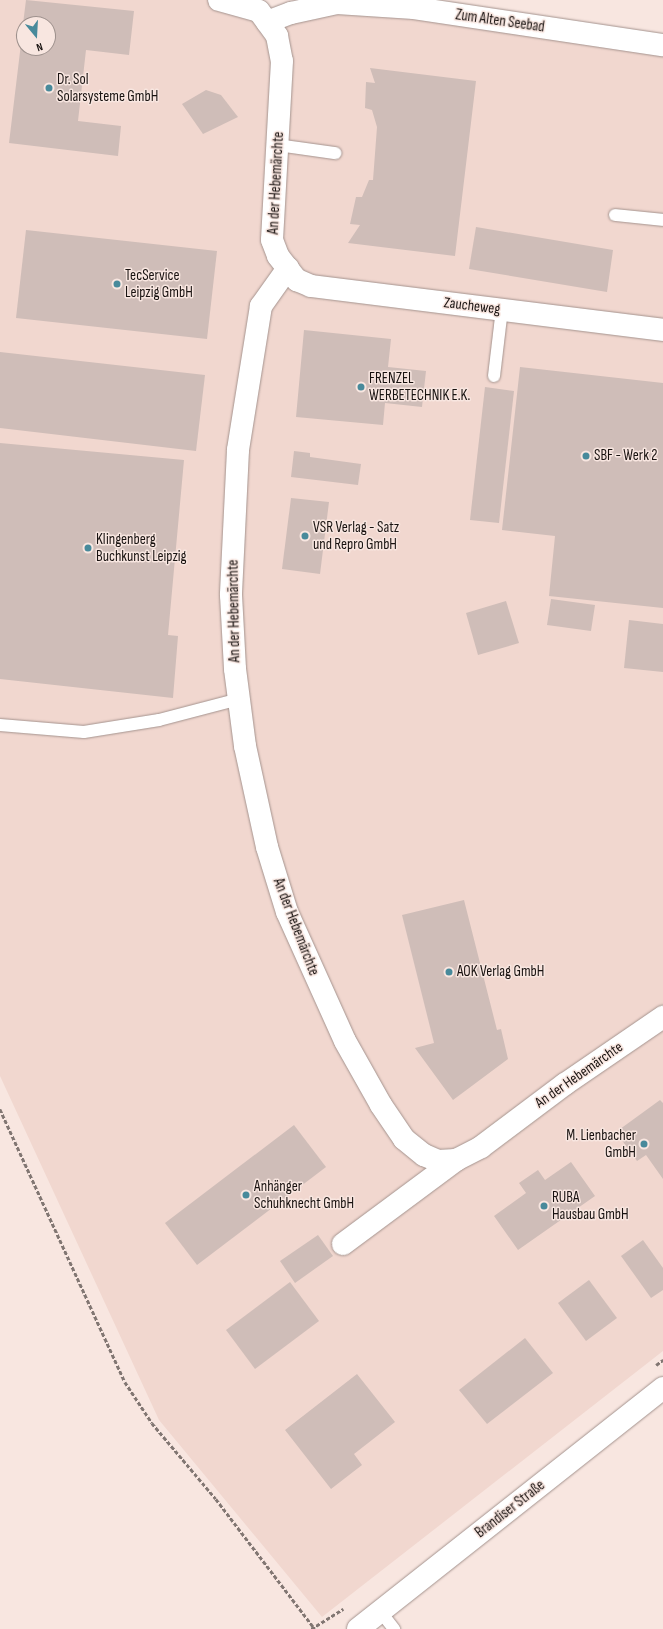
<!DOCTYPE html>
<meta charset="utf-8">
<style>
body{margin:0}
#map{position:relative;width:663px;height:1629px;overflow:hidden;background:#f8e6e0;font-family:"Sofia Sans Condensed",sans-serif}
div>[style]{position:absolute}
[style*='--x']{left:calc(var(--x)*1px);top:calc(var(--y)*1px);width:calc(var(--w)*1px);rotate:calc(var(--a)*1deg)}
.built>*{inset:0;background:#f1d7cf}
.building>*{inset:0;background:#cfbdb8}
.path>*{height:2.5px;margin-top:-1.25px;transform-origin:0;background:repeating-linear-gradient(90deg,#817672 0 4px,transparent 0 6px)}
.roads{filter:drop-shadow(0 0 1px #a4938e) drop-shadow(0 0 1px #a4938e)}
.service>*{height:12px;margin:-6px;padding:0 6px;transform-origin:6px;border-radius:6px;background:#fff}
.minor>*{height:22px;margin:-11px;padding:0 11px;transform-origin:11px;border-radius:11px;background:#fff}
.tertiary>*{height:22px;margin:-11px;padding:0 11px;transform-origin:11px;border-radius:11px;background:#fff}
.dots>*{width:11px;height:11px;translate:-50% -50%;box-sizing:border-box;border:2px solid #f8e6e0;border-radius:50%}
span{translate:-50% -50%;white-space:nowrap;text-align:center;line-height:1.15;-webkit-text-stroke:3px #f8e6e0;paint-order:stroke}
.street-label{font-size:15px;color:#181210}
.poi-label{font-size:15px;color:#181210}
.left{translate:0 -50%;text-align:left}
.right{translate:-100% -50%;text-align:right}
.north{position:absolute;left:16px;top:16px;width:40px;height:40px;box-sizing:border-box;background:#f8e6e0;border:1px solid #9e918d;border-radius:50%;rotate:162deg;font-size:11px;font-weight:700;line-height:16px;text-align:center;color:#181210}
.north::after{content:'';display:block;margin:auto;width:14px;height:18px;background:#488a9b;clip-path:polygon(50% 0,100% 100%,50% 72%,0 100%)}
</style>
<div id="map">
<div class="built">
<div style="clip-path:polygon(evenodd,0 0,213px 0,259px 11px,414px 8px,663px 45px,663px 1351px,322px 1617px,159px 1420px,0 1076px,0 0,24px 24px,48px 24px,48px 48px,24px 48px,24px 24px)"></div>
</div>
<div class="building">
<div style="clip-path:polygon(26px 0,134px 11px,129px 55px,86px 50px,78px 121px,121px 126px,118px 156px,9px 143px,23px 27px,24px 48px,48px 48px,48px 24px,23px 24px)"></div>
<div style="clip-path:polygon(370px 68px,476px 81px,455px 256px,348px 243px,360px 225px,350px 224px,356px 197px,362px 197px,369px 180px,373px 180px,377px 127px,372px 110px,365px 108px,366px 82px,375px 83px)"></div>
<div style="clip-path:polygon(206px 90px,221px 95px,238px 117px,203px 134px,182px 104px)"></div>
<div style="clip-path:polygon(476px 227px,613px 250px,607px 292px,469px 269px)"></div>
<div style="clip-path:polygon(26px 230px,217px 251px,207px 339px,16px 318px)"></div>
<div style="clip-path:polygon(304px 330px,391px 339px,388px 367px,426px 371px,422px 407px,385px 403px,383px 425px,296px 417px)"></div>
<div style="clip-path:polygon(0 352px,205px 375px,196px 451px,0 428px)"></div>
<div style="clip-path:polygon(520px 367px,663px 383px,663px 608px,549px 596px,555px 536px,502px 530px)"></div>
<div style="clip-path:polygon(485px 387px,514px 391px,499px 523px,470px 520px)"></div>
<div style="clip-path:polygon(0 443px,184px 460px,168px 635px,178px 636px,173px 698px,0 679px)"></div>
<div style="clip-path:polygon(294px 451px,310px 453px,310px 457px,361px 464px,358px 485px,291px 477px)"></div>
<div style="clip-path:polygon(291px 498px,329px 502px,320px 574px,282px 569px)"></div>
<div style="clip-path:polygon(551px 599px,595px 605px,591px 631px,547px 625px)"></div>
<div style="clip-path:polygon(506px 601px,519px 643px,478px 655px,466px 613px)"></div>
<div style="clip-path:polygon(629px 620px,663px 624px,663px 672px,624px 668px)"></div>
<div style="clip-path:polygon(464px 900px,497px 1030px,501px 1029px,508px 1059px,453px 1100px,415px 1048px,434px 1043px,402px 915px)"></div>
<div style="clip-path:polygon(660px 1100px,663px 1103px,663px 1179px,646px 1155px,637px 1161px,616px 1132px)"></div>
<div style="clip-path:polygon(294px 1125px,326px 1167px,197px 1265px,165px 1223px)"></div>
<div style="clip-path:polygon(571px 1162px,595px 1196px,518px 1250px,494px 1216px,526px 1193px,519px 1183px,538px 1170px,545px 1180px)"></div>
<div style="clip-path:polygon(318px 1235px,333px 1256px,295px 1283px,280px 1261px)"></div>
<div style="clip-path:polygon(643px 1240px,663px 1268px,663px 1290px,651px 1298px,621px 1256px)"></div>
<div style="clip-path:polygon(589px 1280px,617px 1318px,586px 1341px,558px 1303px)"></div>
<div style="clip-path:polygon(290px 1282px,319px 1321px,255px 1369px,226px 1330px)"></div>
<div style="clip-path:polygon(525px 1338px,553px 1373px,487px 1424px,459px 1390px)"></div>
<div style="clip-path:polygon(357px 1374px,395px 1422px,354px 1454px,362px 1465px,331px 1489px,285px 1430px)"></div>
</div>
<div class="path">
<div style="--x:0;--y:1109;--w:300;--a:65.4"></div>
<div style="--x:125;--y:1382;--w:49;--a:56.6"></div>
<div style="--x:152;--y:1423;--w:99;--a:49.9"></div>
<div style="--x:216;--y:1499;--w:163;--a:52.7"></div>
<div style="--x:656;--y:1365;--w:9;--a:-36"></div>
<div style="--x:311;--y:1629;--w:38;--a:-32"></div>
</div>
<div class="roads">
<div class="service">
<div style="--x:277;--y:145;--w:59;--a:7.9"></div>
<div style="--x:615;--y:215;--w:48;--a:5.9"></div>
<div style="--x:494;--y:376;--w:67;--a:-83.2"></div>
<div style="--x:0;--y:725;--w:84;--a:4.8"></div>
<div style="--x:84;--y:732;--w:76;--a:-9.1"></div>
<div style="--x:159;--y:720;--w:83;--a:-14.7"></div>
<div style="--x:380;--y:1611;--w:23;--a:52"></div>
</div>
<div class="minor">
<div style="--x:267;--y:22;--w:26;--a:-21"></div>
<div style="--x:291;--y:13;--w:47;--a:-12.3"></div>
<div style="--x:337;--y:3;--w:77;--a:3.7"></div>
<div style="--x:414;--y:8;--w:252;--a:8.5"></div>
<div style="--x:288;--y:268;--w:47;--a:125.4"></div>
<div style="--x:261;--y:306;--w:146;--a:99.1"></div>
<div style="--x:238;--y:450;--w:145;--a:92.8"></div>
<div style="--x:231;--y:595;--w:74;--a:86.9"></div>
<div style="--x:235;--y:669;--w:78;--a:82.6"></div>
<div style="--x:245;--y:746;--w:103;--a:77.7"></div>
<div style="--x:267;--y:847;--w:68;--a:72.9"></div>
<div style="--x:287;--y:912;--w:141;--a:65.8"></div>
<div style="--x:345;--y:1041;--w:73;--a:60.6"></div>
<div style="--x:381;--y:1105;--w:41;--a:55.9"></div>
<div style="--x:404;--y:1139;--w:26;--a:39"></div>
<div style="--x:424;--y:1155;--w:15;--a:23"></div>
<div style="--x:438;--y:1161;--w:18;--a:-3"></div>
<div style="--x:456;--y:1160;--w:28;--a:-27"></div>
<div style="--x:481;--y:1147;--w:105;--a:-36.9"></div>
<div style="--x:565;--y:1084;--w:119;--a:-34.4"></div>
<div style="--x:343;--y:1244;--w:141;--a:-36.6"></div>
</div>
<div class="tertiary">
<div style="--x:219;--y:0;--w:41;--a:15.4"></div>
<div style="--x:259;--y:11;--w:31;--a:54"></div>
<div style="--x:277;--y:36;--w:25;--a:79"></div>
<div style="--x:282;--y:61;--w:179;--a:93.2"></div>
<div style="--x:272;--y:240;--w:17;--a:69"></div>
<div style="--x:278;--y:256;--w:31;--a:52"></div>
<div style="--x:297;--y:280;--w:15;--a:23"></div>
<div style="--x:311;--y:286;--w:355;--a:7.1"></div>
<div style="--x:358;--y:1629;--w:389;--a:-38.3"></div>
</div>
</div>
<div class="dots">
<div style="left:49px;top:88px;background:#488a9b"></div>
<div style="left:117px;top:284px;background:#488a9b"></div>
<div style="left:361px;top:387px;background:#488a9b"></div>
<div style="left:586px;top:456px;background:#488a9b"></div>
<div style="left:305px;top:536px;background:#488a9b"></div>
<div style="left:88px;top:548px;background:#488a9b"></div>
<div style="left:449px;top:972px;background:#488a9b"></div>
<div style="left:644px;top:1144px;background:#488a9b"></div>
<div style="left:246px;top:1195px;background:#488a9b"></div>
<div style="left:544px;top:1206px;background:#488a9b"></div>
</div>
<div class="street-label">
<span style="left:500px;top:21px;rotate:8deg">Zum Alten Seebad</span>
<span style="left:276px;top:183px;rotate:-87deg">An der Hebemärchte</span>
<span style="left:472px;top:306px;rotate:7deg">Zaucheweg</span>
<span style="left:234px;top:611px;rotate:-91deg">An der Hebemärchte</span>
<span style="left:296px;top:927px;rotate:69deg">An der Hebemärchte</span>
<span style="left:579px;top:1075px;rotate:-35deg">An der Hebemärchte</span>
<span style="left:510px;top:1509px;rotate:-38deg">Brandiser Straße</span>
</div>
<div class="poi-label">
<span class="left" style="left:57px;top:88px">Dr. Sol<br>Solarsysteme GmbH</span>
<span class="left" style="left:125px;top:284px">TecService<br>Leipzig GmbH</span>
<span class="left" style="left:369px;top:387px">FRENZEL<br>WERBETECHNIK E.K.</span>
<span class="left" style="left:594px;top:456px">SBF - Werk 2</span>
<span class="left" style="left:313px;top:536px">VSR Verlag - Satz<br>und Repro GmbH</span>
<span class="left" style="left:96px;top:548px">Klingenberg<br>Buchkunst Leipzig</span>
<span class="left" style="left:457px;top:972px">AOK Verlag GmbH</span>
<span class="right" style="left:636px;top:1144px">M. Lienbacher<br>GmbH</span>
<span class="left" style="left:254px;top:1195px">Anhänger<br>Schuhknecht GmbH</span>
<span class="left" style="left:552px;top:1206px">RUBA<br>Hausbau GmbH</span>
</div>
<div class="north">N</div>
</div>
